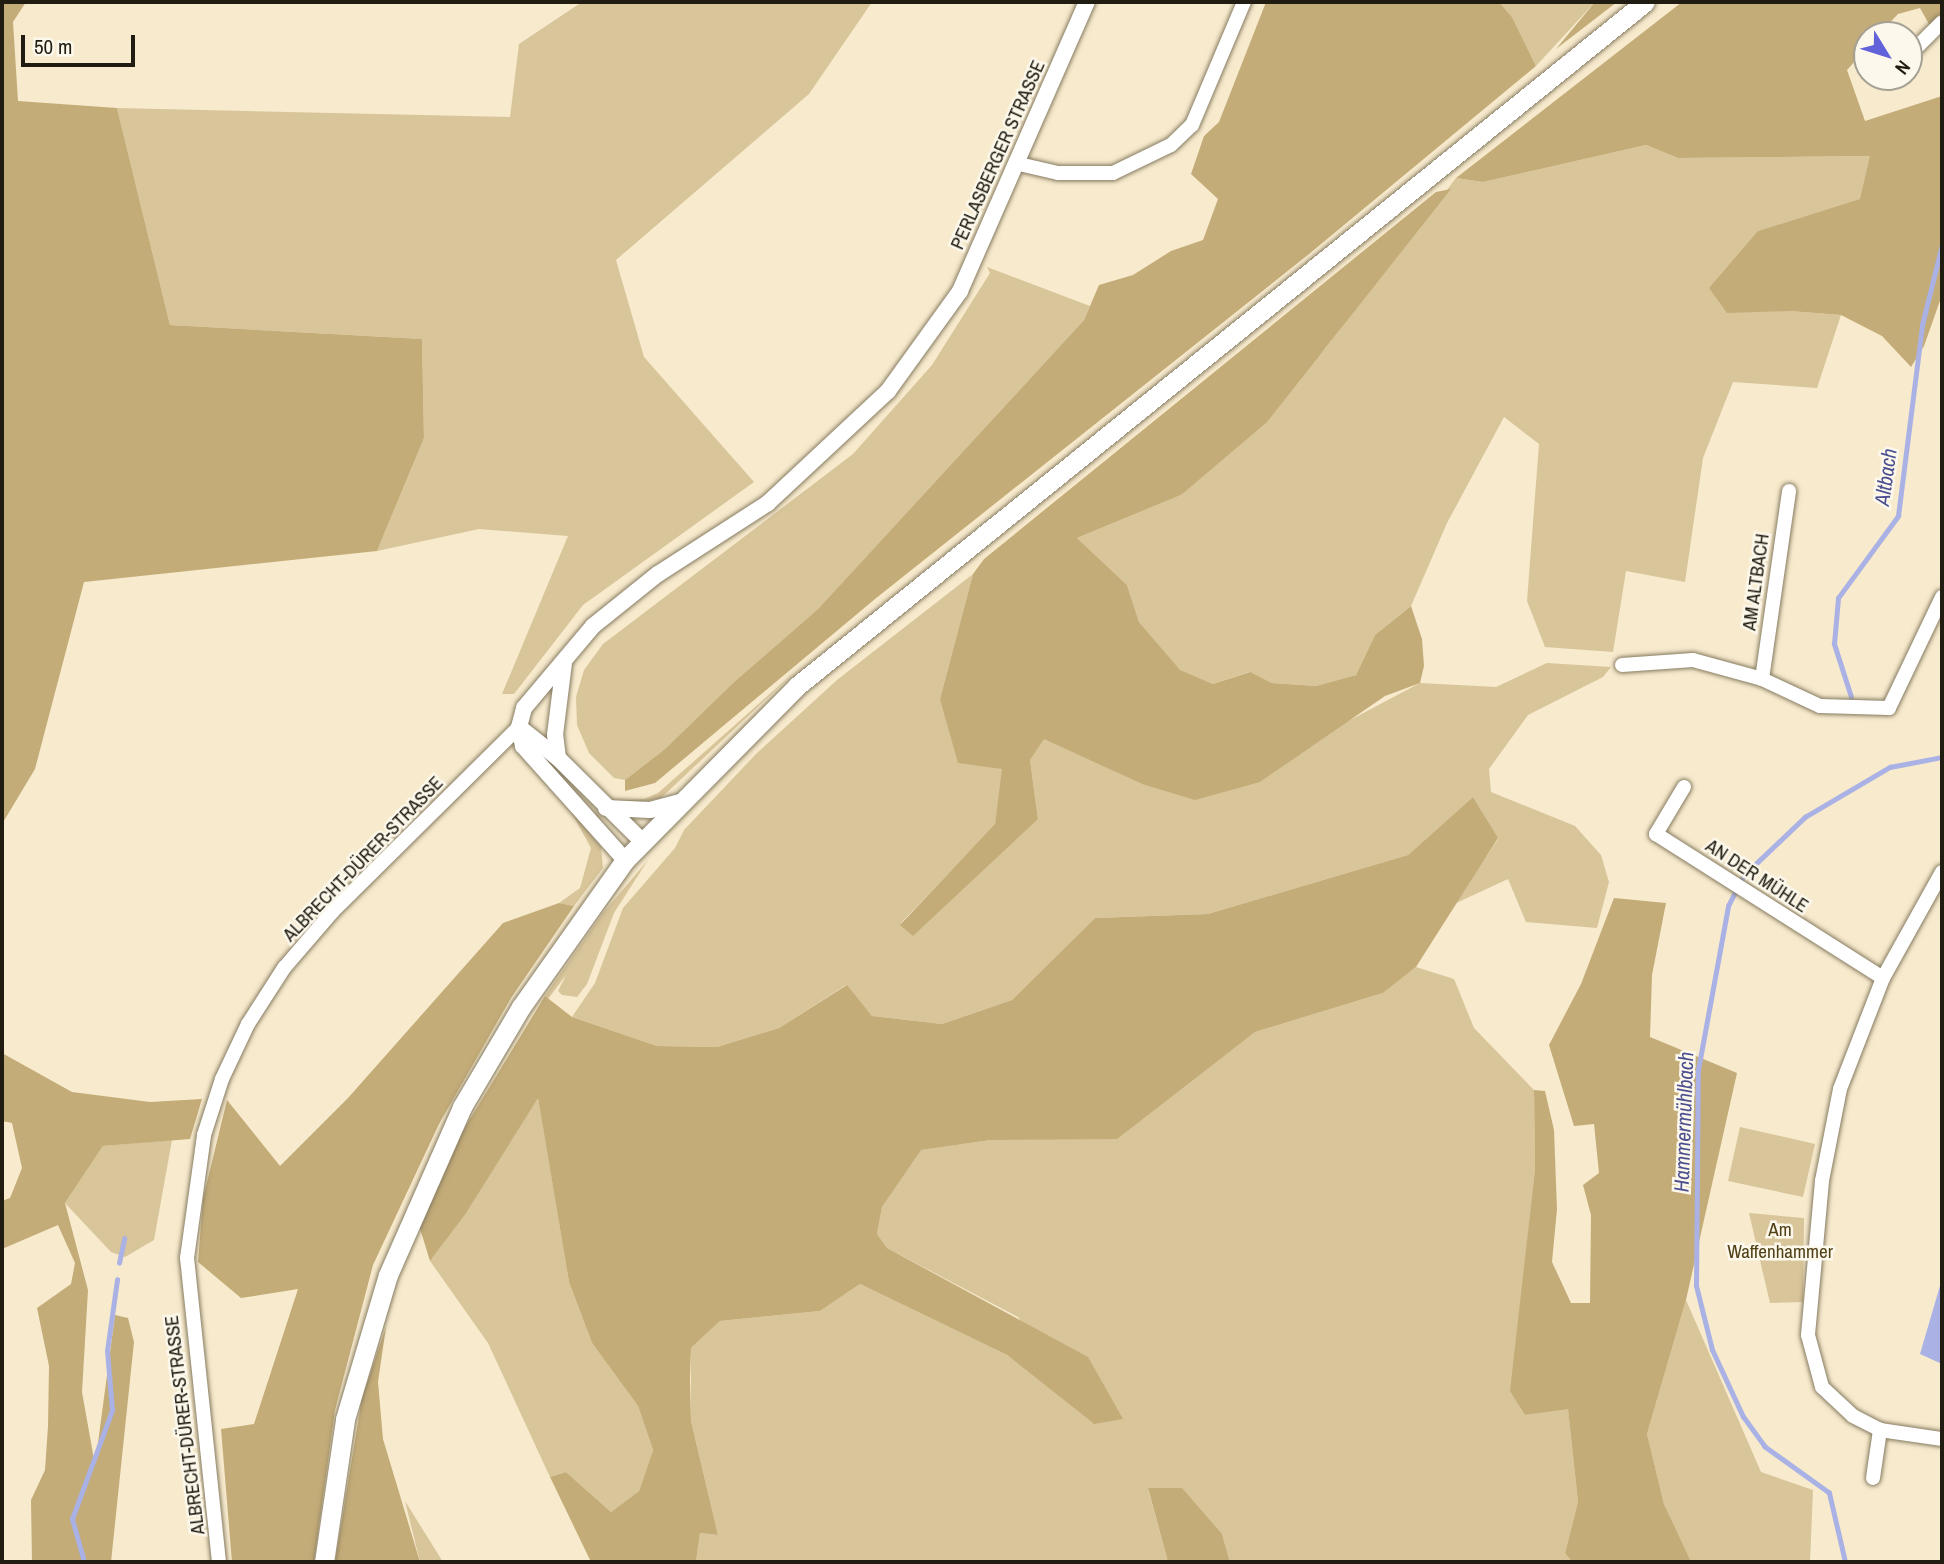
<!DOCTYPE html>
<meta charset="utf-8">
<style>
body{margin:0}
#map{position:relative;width:1944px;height:1564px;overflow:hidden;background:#f7eacd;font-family:"Archivo Narrow",sans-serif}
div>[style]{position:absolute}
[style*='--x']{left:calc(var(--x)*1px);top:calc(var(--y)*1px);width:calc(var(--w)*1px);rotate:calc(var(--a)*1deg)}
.green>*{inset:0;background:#d8c59a}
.forest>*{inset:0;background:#c3ac78}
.water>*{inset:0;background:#aab1e4}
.stream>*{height:4.5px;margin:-2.25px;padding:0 2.25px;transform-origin:2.25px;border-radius:2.25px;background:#aab1e4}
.roads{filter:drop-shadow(0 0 2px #867b61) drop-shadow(0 0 2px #867b61)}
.minor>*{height:14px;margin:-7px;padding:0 7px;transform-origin:7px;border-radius:7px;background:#fff}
.tertiary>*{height:16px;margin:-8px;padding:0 8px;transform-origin:8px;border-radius:8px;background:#fff}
.secondary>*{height:19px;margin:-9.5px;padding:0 9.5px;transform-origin:9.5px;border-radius:9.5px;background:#fff}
span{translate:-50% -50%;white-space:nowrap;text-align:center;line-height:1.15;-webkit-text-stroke:5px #fdf8ec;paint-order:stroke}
.street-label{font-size:19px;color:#201c11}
.park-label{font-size:19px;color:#514016}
.water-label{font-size:21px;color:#4b4f90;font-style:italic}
.frame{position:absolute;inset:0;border:4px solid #201c11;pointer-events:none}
.north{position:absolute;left:1853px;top:21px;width:70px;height:70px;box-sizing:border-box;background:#fdf8ec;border:2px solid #a5a094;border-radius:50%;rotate:128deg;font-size:19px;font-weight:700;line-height:28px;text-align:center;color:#201c11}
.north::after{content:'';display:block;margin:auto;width:24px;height:32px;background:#6262db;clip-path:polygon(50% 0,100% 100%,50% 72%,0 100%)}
.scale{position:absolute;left:21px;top:35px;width:114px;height:32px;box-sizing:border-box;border:4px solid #201c11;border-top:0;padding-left:9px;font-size:21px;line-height:24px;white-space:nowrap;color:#201c11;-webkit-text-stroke:5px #fdf8ec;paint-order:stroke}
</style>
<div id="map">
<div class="green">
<div style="clip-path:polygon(582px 2px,872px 2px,809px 94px,616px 260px,644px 357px,754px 482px,583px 605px,514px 694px,502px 694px,568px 536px,479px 529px,377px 551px,424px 438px,422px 339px,170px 325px,117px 108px,510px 117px,519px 44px)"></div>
<div style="clip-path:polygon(1499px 2px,1595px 2px,1536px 66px,1512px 17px)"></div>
<div style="clip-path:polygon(1646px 145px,1678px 158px,1871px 156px,1861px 199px,1758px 231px,1790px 311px,1841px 315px,1817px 388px,1733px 382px,1703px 458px,1685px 582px,1626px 571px,1613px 652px,1545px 647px,1527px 601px,1539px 444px,1504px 417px,1447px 523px,1411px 606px,1375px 635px,1356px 675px,1316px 686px,1272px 683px,1249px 672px,1213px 684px,1179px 670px,1139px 622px,1127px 585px,1077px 538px,1181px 495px,1325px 349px,1456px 178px,1483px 182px)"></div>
<div style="clip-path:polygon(987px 267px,1090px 306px,1084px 320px,818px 609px,734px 682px,665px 749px,625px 780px,614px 778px,589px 753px,577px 725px,576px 697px,584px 670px,603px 644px,853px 454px,932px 365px,990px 273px)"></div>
<div style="clip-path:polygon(973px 574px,940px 699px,1003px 769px,995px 825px,900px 924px,1038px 819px,1030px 760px,1044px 738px,1142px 784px,1260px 782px,1337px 727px,1420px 683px,1496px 687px,1547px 663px,1611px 667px,1603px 677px,1528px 715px,1489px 769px,1491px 792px,1575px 826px,1601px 855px,1609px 882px,1597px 928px,1526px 922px,1508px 879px,1454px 904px,1498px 839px,1473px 797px,1408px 855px,1208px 914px,1095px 918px,1012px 1000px,942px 1024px,872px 1016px,846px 985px,779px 1028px,717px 1047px,657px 1046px,572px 1017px,595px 983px,623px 908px,675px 848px,684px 830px,756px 754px,837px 680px)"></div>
<div style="clip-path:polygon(796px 671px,661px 798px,642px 802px,612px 801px,644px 799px,658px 793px)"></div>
<div style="clip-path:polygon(570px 810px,601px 847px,603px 868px,574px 906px,559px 903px,580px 888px,591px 848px)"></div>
<div style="clip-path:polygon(648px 860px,614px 913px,587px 984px,577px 997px,562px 995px,558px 991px,566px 975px,548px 999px,545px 996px,603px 913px)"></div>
<div style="clip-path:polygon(1416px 967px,1454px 979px,1474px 1028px,1534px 1090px,1535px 1169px,1511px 1391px,1525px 1415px,1568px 1408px,1578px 1502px,1565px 1553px,1572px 1562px,1230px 1562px,1222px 1534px,1148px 1489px,1168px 1562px,696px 1562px,700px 1533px,718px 1535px,691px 1421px,691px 1348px,720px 1321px,820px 1311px,860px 1284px,1007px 1355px,1094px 1424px,1018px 1317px,887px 1248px,877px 1234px,882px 1207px,920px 1150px,991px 1140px,1186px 1083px,1255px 1032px,1383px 993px)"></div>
<div style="clip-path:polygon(538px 1097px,569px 1282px,592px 1343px,638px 1406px,653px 1450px,639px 1491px,611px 1512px,566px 1472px,550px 1477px,488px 1343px,430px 1261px,465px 1215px)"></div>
<div style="clip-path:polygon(1740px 1127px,1815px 1144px,1803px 1197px,1728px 1181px)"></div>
<div style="clip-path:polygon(172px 1140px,154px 1240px,125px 1257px,111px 1252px,65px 1203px,103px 1146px)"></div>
<div style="clip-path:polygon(1749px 1213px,1804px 1218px,1803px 1302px,1770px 1303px)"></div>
<div style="clip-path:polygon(1686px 1300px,1761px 1472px,1813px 1490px,1810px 1562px,1689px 1561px,1664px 1504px,1647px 1434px)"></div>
<div style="clip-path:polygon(405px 1501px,443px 1562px,420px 1562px)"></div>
</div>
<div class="forest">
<div style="clip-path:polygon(2px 2px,26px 2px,13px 22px,18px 101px,117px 108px,170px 325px,422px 339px,424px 438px,377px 551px,84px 582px,35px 769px,2px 824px)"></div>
<div style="clip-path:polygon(1266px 2px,1499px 2px,1512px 17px,1536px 66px,1309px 254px,875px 599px,655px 783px,625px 791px,625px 780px,665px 749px,734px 682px,818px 609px,1084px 320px,1099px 285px,1133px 275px,1171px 251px,1203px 240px,1218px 199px,1191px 174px,1204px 136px,1219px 122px)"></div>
<div style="clip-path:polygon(1595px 2px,1617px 2px,1556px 49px)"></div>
<div style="clip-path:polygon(1682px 2px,1942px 2px,1942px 13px,1930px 26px,1920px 8px,1898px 14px,1878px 35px,1867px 35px,1867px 48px,1847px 70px,1865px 121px,1942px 96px,1942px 295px,1924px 346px,1911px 367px,1882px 336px,1841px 315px,1790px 311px,1727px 313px,1709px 288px,1758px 231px,1860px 199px,1870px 156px,1678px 158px,1646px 145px,1483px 182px,1456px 178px)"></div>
<div style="clip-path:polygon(1451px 189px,1267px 422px,1181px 495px,1077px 538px,1127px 585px,1139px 622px,1180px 670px,1213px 684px,1250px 672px,1272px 683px,1316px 686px,1356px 675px,1375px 635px,1411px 606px,1422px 639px,1424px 666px,1420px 683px,1385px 696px,1260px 782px,1195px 800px,1142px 784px,1044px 739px,1030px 760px,1038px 819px,913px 936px,900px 925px,995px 824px,1002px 769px,958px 763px,940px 699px,973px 574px,984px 559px,1436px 192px)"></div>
<div style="clip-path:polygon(1473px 797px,1498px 838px,1416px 967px,1383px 993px,1255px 1032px,1117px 1139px,991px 1140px,921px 1150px,882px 1207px,877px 1234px,887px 1248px,1088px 1357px,1123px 1419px,1094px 1424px,1007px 1355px,860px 1284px,820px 1311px,720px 1321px,691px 1348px,690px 1379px,691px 1421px,718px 1535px,700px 1533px,696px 1562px,591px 1562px,550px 1477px,566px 1472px,611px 1512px,639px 1491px,653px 1450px,638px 1406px,592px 1343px,569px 1282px,538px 1098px,465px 1215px,430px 1261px,418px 1222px,459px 1137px,545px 996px,572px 1017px,657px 1046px,717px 1047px,779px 1028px,847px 985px,872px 1016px,942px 1024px,1012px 1000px,1095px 918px,1208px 914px,1408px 855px)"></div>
<div style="clip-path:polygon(1614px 898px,1666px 903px,1652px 975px,1650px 1037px,1737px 1073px,1686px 1300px,1647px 1434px,1664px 1504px,1691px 1562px,1572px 1562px,1565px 1553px,1578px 1502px,1568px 1409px,1525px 1415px,1510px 1391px,1535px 1169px,1534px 1090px,1545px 1091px,1554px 1130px,1557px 1209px,1552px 1262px,1571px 1303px,1590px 1303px,1591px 1215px,1583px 1185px,1599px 1173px,1594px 1124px,1574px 1126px,1549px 1045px,1581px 984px)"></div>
<div style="clip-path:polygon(559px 903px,574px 906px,511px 998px,439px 1124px,373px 1265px,335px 1410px,314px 1562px,232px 1562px,221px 1429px,254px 1424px,298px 1289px,241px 1298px,198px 1262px,203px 1199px,227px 1100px,280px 1166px,348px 1098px,503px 923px)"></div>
<div style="clip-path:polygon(2px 1053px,72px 1092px,150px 1102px,202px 1099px,190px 1139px,103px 1146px,65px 1203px,88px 1290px,82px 1392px,95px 1465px,115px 1315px,128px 1318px,134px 1342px,111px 1562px,32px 1562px,31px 1500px,45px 1470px,48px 1426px,49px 1366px,37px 1308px,71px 1284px,75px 1263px,58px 1225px,2px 1249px,2px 1201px,10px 1198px,22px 1168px,12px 1123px,2px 1121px)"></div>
<div style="clip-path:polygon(386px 1327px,378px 1382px,383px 1439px,420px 1562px,335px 1562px,362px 1398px)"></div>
<div style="clip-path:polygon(1148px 1488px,1182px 1488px,1222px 1534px,1230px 1562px,1168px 1562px)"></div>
</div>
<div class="water">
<div style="clip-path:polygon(1942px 1279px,1942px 1364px,1920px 1354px)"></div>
</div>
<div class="stream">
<div style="--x:1851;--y:697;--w:56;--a:-107.8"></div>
<div style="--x:1834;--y:644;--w:46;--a:-85"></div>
<div style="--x:1838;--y:598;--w:102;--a:-53.8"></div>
<div style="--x:1898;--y:516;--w:193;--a:-82.8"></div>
<div style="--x:1922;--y:325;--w:83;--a:-76.1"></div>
<div style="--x:119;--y:1263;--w:25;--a:-78"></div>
<div style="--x:84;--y:1562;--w:45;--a:-105.6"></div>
<div style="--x:72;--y:1519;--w:116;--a:-69.8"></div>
<div style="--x:112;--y:1410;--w:59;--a:-94.8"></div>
<div style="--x:107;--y:1351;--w:72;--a:-82"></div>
<div style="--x:1845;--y:1562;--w:71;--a:-103.1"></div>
<div style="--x:1829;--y:1493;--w:79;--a:-144.3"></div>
<div style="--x:1765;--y:1447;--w:37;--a:-126"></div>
<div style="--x:1743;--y:1417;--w:74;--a:-114.8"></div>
<div style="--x:1712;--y:1350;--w:66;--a:-104"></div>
<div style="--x:1696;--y:1286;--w:216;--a:-89.5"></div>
<div style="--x:1698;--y:1070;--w:167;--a:-79.6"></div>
<div style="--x:1728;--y:906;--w:35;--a:-63"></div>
<div style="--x:1744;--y:875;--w:84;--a:-43.6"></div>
<div style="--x:1805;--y:817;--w:99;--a:-30.5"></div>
<div style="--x:1890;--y:767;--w:53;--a:-10.9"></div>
</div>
<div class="roads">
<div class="minor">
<div style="--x:1912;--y:52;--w:42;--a:-45"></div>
<div style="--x:1019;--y:164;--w:40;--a:13"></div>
<div style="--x:1058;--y:173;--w:55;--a:0"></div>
<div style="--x:1113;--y:173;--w:64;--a:-25.8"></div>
<div style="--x:1171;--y:145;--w:29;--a:-44"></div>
<div style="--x:1192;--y:125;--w:134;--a:-67.1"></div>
<div style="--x:1622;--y:665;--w:71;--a:-4"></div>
<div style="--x:1693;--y:660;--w:72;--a:15.4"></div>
<div style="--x:1762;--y:679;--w:64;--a:25"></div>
<div style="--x:1820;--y:706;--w:69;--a:1.7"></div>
<div style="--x:1889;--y:708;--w:123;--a:-64.5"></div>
<div style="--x:1762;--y:679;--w:190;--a:-81.8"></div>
<div style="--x:1684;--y:787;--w:55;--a:120.8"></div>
<div style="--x:1656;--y:834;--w:269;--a:32.4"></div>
<div style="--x:1942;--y:872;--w:121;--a:119.1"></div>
<div style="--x:1883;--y:978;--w:119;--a:111.2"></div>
<div style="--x:1840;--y:1089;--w:94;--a:101.1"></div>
<div style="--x:1822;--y:1181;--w:155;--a:95.2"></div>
<div style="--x:1808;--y:1335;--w:54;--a:74.9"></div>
<div style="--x:1822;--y:1387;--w:42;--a:43.1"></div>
<div style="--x:1853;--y:1416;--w:30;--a:27"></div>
<div style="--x:1880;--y:1430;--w:63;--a:8.3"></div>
<div style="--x:1873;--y:1478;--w:49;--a:-81.7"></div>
<div style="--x:219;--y:1562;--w:306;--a:-96"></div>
<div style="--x:187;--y:1258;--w:124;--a:-82.1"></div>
<div style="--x:204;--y:1135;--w:59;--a:-72.2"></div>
<div style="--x:222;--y:1079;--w:61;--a:-64.7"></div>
<div style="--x:248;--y:1024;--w:67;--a:-57.3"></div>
<div style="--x:284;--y:968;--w:75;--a:-49.3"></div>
<div style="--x:333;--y:911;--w:262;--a:-44.7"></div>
</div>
<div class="tertiary">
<div style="--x:519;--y:727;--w:50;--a:38.5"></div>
<div style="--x:558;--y:758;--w:118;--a:44.7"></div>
<div style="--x:558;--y:758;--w:23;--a:-97"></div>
<div style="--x:555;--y:735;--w:73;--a:-82.9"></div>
<div style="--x:606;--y:808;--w:44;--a:2.6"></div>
<div style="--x:650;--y:810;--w:30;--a:-15"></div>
<div style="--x:625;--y:860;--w:153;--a:-131.8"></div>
<div style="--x:523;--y:746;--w:19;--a:-102"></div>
<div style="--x:519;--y:727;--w:20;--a:-75"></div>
<div style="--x:524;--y:708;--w:107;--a:-49.9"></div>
<div style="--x:593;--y:626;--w:83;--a:-38.7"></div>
<div style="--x:658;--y:574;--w:131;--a:-32.8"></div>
<div style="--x:768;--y:503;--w:164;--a:-43"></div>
<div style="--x:888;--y:391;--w:123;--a:-54.2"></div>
<div style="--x:960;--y:291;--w:316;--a:-66.3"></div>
</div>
<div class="secondary">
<div style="--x:324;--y:1562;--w:145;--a:-81.6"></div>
<div style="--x:345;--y:1419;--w:150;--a:-73.4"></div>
<div style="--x:388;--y:1275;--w:184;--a:-66.2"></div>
<div style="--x:462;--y:1107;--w:116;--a:-59.5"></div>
<div style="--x:521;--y:1007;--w:180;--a:-54.7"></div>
<div style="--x:625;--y:860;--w:245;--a:-45.3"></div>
<div style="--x:797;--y:686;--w:1089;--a:-38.89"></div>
</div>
</div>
<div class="street-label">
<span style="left:998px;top:155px;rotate:-66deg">PERLASBERGER STRASSE</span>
<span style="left:1756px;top:582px;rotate:-82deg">AM ALTBACH</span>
<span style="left:363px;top:859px;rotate:-46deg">ALBRECHT-DÜRER-STRASSE</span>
<span style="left:1757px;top:876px;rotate:33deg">AN DER MÜHLE</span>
<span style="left:185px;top:1425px;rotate:-97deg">ALBRECHT-DÜRER-STRASSE</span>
</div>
<div class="park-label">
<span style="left:1780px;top:1241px">Am<br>Waffenhammer</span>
</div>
<div class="water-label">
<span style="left:1886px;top:477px;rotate:-82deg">Altbach</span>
<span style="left:1684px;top:1122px;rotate:-88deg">Hammermühlbach</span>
</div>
<div class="frame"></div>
<div class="north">N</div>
<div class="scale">50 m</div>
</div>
